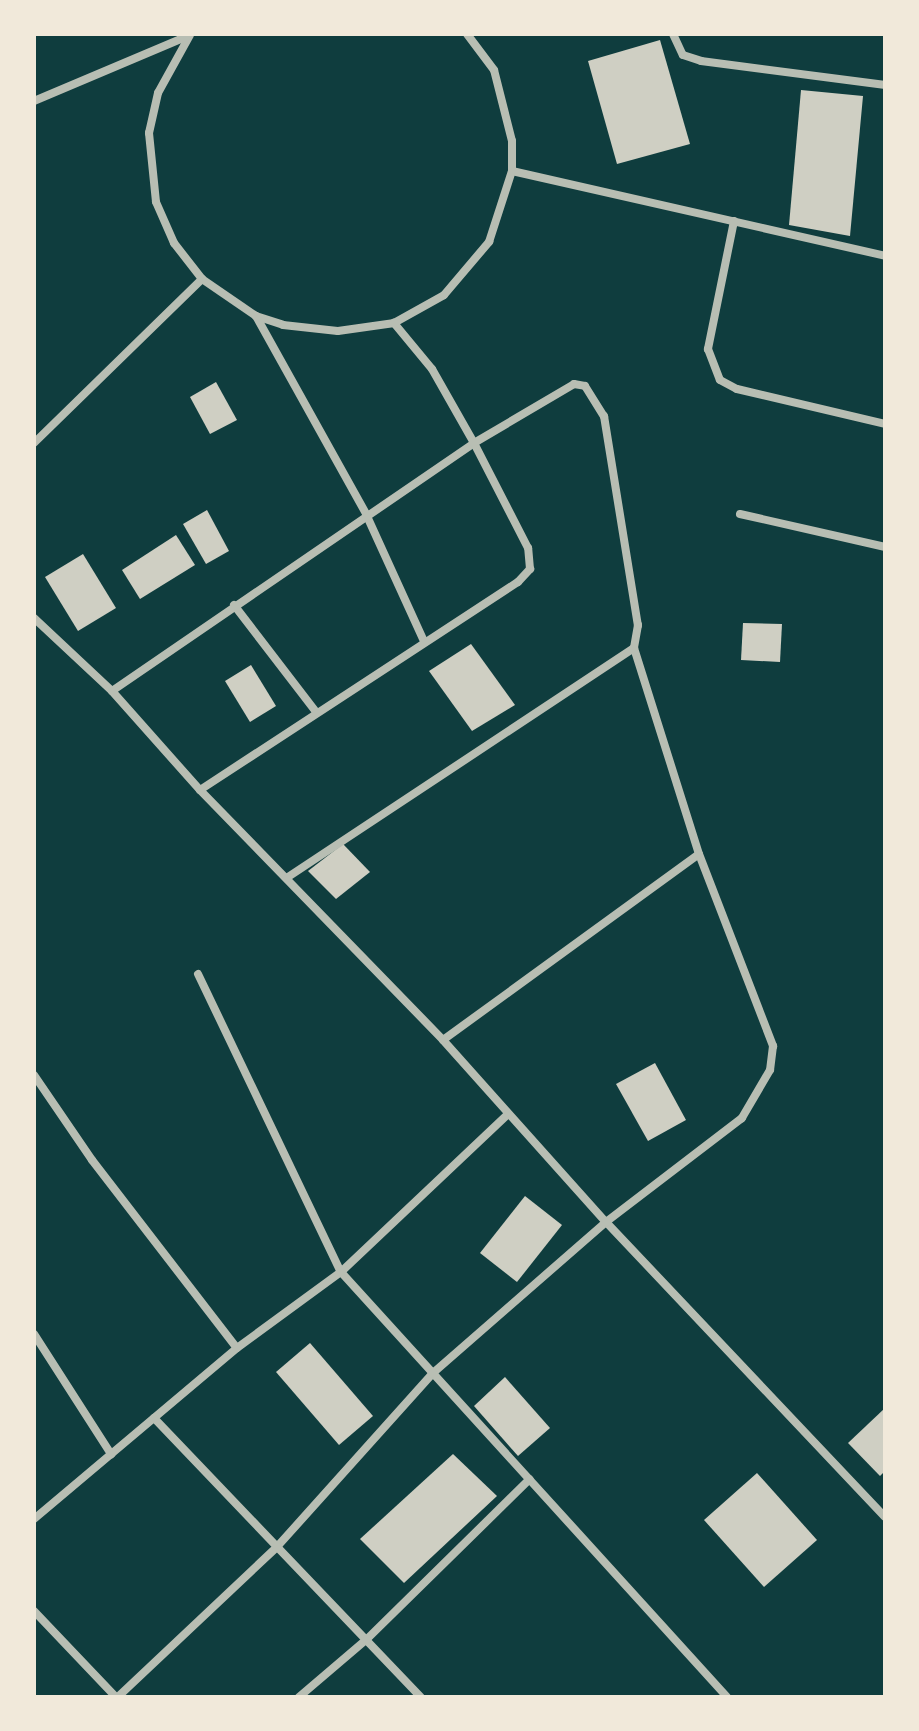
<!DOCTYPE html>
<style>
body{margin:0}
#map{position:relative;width:919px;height:1731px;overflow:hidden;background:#0f3d3e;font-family:"Zilla Slab",serif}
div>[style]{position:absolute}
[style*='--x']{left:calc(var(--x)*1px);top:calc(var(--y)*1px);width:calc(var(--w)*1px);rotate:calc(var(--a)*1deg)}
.building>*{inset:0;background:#cfcfc3}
.minor>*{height:8px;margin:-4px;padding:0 4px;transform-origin:4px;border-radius:4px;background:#b8beb3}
span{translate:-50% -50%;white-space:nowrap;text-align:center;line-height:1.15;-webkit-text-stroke:6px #f1e9da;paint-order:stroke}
.frame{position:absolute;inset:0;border:36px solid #f1e9da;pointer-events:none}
</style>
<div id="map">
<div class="building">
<div style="clip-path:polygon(660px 40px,690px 144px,617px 164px,588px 61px)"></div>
<div style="clip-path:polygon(801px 90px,863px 96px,850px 236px,789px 225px)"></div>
<div style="clip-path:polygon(216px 382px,237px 420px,210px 434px,190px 397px)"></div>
<div style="clip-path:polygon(207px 510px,229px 551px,206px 564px,183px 524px)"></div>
<div style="clip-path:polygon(176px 535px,195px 565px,140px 599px,122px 570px)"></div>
<div style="clip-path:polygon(83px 554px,116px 608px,78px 631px,45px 577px)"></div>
<div style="clip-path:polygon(743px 623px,782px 624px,780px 662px,741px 660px)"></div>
<div style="clip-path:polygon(471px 644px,515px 705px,472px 731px,429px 671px)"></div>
<div style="clip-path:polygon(251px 665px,276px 706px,250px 722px,225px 681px)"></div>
<div style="clip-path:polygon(343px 844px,370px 872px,336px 899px,308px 871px)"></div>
<div style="clip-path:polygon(655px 1063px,686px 1120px,648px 1141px,616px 1084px)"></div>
<div style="clip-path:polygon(525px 1196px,562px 1225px,517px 1282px,480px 1253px)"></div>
<div style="clip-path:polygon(310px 1343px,373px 1416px,339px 1445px,276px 1372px)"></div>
<div style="clip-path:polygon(505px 1377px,550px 1428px,518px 1456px,474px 1406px)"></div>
<div style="clip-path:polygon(885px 1408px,885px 1471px,880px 1476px,848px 1443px)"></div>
<div style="clip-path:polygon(453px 1454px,497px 1496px,404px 1583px,360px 1539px)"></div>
<div style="clip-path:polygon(757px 1473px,817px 1540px,764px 1587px,704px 1520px)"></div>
</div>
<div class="minor">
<div style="--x:673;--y:34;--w:23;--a:65"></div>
<div style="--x:683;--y:55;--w:19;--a:18"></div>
<div style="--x:701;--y:61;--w:186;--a:7.4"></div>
<div style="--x:190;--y:35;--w:66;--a:118.9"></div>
<div style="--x:158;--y:93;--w:41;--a:102.7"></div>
<div style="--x:149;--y:133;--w:69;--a:84.2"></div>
<div style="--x:156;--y:202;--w:45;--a:66.3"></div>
<div style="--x:174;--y:243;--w:46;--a:52.1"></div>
<div style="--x:202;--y:279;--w:65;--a:34.4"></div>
<div style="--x:256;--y:316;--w:28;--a:18"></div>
<div style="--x:283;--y:325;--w:55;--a:6.2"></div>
<div style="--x:338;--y:331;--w:57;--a:-8.1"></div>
<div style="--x:394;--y:323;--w:57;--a:-29.2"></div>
<div style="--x:444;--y:295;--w:70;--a:-49.7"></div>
<div style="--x:489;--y:242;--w:75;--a:-72.1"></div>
<div style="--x:512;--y:171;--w:30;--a:-90"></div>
<div style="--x:512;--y:141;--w:73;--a:-104.2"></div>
<div style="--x:494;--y:70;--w:45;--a:-126.9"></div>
<div style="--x:34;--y:101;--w:167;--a:-22.9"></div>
<div style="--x:512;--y:171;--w:383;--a:12.8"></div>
<div style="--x:734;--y:221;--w:131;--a:101.5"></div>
<div style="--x:708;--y:349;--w:33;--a:69"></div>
<div style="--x:720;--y:380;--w:19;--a:28"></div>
<div style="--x:737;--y:389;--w:152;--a:13.3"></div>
<div style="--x:256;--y:316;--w:227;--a:60.9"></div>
<div style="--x:366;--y:514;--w:140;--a:65.5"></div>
<div style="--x:34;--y:443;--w:235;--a:-44.3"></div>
<div style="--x:740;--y:514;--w:149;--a:12.8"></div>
<div style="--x:234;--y:605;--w:135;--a:52.5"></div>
<div style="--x:34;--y:618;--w:107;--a:43.1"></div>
<div style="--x:112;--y:691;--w:132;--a:48.4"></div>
<div style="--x:200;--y:790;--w:349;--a:45.8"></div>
<div style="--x:443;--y:1040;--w:244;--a:48.2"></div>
<div style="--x:606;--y:1222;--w:406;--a:46.6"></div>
<div style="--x:112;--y:691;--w:439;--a:-34.4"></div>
<div style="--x:474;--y:443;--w:116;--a:-30.5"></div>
<div style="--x:574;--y:384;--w:11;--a:10"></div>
<div style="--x:585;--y:386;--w:36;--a:58"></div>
<div style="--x:604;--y:416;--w:212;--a:80.8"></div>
<div style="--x:638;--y:625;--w:23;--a:100"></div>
<div style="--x:634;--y:648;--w:216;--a:72.5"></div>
<div style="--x:699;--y:854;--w:206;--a:68.9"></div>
<div style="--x:773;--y:1046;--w:24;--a:97"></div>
<div style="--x:770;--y:1070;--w:56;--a:120.3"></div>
<div style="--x:742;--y:1118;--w:171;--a:142.6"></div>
<div style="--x:606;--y:1222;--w:230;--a:138.9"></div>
<div style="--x:433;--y:1373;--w:232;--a:131.9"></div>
<div style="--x:278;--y:1546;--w:220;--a:136.7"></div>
<div style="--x:200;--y:790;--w:380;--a:-33.2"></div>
<div style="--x:518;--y:582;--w:18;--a:-47"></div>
<div style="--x:530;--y:569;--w:21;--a:-95"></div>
<div style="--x:528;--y:548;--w:118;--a:-117.2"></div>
<div style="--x:474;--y:443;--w:85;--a:-119.6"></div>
<div style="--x:432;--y:369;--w:60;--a:-129.6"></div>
<div style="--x:288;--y:877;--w:415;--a:-33.5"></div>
<div style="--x:198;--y:974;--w:331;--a:64.4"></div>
<div style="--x:341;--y:1272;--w:574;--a:47.75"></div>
<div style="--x:443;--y:1040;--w:316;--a:-36"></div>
<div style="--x:34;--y:1075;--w:103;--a:55.7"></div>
<div style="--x:92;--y:1160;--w:237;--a:52.4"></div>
<div style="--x:34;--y:1334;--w:143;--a:57.3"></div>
<div style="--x:154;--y:1418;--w:386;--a:46.3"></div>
<div style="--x:34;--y:1519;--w:265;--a:-40.1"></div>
<div style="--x:237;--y:1348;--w:129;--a:-36.2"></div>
<div style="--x:341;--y:1272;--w:230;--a:-43.4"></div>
<div style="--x:34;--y:1611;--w:119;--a:46.4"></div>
<div style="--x:299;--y:1697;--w:89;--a:-40.5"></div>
<div style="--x:367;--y:1639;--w:228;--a:-44.5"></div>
</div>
<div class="frame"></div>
</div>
